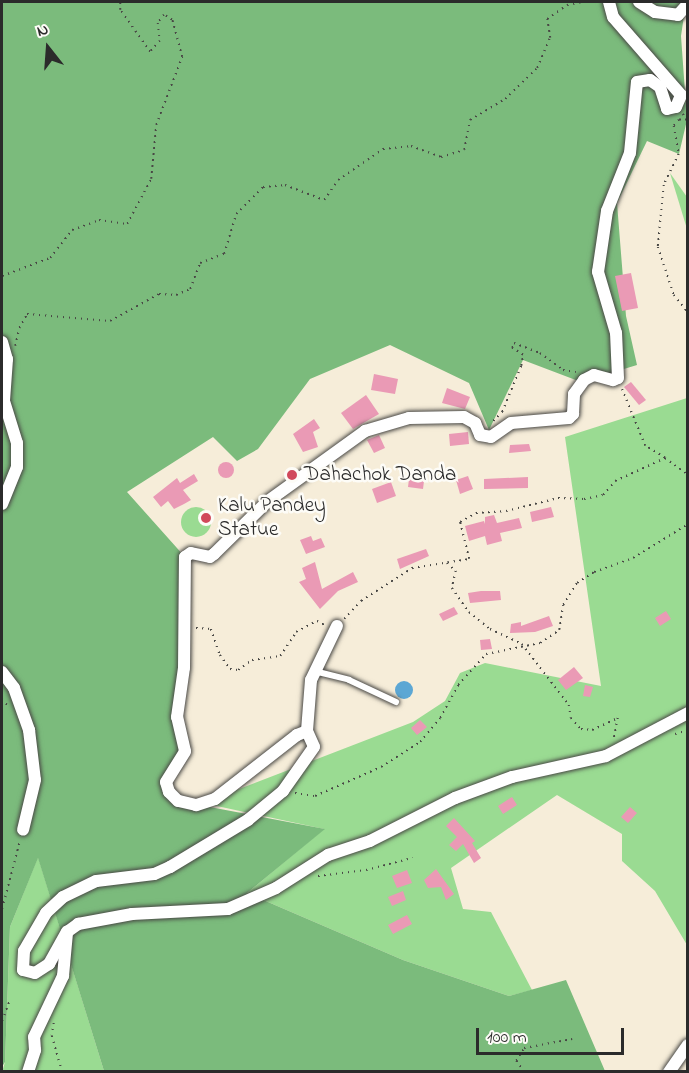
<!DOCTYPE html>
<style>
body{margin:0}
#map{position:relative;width:689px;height:1073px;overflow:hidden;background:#f6edd9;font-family:"Indie Flower",sans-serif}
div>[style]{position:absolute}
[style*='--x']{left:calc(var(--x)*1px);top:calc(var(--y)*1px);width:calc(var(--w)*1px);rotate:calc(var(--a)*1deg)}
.green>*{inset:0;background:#9adb92}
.round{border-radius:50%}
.forest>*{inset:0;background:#7bbb7c}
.water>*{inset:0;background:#5ca7d4}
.building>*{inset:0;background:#ea9ab5}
.path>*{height:1.5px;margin-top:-0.75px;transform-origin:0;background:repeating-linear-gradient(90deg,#494845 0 1.5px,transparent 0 6px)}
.roads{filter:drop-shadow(0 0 2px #494845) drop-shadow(0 0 2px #494845)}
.lane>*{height:6px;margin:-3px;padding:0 3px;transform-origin:3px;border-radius:3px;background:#fff}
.street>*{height:12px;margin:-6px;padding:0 6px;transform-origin:6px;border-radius:6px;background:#fff}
.dots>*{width:16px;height:16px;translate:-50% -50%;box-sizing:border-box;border:3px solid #fdfcf7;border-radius:50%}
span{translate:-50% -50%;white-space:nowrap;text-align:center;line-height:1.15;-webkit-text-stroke:5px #fdfcf7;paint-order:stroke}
.poi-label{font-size:21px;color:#2b2b2b}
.left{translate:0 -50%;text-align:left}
.frame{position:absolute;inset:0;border:3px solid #2b2b2b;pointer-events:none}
.north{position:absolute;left:18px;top:18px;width:60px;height:60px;-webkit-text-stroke:4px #fdfcf7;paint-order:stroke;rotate:343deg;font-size:16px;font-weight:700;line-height:24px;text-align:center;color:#2b2b2b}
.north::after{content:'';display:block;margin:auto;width:21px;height:27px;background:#2b2b2b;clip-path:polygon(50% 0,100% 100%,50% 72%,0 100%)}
.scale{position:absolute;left:476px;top:1028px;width:148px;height:27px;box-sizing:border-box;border:3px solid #2b2b2b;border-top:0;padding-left:8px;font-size:18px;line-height:21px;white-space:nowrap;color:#2b2b2b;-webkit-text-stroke:4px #fdfcf7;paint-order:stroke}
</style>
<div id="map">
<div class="green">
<div style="clip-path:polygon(670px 173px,687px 197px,687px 229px)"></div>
<div style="clip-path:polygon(687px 398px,687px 945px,655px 891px,622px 861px,622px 834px,557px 795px,451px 868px,463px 909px,491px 912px,532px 990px,509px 996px,403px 960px,247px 893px,324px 829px,203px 803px,413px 722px,445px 701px,460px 673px,485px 663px,601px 686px,565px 437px)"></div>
<div class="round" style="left:181px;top:507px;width:30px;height:30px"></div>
<div style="clip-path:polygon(38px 857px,104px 1071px,2px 1072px,5px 1062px,10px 927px)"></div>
</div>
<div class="forest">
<div style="clip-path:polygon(2px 2px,686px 2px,681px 36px,687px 120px,679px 154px,647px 141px,617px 203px,626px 316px,637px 365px,581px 382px,523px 360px,489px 430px,469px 383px,390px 345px,310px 379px,258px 449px,237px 461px,213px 437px,127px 492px,185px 557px,177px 717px,185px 751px,166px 782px,178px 801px,325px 829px,247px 893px,403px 960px,509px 996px,566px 980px,605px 1071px,104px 1071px,38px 858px,10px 927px,5px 1062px,2px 1067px)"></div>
</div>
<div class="water">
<div class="round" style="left:395px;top:681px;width:18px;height:18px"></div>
</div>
<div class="building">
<div style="clip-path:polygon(631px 273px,638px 308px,622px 311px,615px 276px)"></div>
<div style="clip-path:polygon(374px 374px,398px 379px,395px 394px,371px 390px)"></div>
<div style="clip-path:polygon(631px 382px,646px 400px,639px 405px,624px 387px)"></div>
<div style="clip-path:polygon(447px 388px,470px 397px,465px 409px,442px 403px)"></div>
<div style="clip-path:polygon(366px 395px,379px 414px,353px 429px,341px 413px)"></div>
<div style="clip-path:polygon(314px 419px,320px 428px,313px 432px,318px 447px,303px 452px,293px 434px)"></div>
<div style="clip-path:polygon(468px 432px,469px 444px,450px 446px,449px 434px)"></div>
<div style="clip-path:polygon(379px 435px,385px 448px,374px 453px,367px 440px)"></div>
<div style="clip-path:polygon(529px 444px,531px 451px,509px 453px,510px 445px)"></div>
<div class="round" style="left:218px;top:462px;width:16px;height:16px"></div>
<div style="clip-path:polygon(194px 474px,198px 481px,183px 490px,191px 500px,184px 504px,174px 509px,168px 501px,161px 507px,153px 497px,177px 478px,180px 483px)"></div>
<div style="clip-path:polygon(468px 476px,473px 489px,460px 494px,456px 480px)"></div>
<div style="clip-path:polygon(528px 477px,528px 488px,484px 489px,484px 479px)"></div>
<div style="clip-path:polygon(409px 479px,424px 481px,423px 489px,408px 487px)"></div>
<div style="clip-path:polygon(391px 482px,396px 496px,377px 503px,372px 489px)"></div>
<div style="clip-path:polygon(551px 507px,554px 517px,532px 522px,530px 512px)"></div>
<div style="clip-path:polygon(494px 515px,497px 523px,519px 518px,522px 528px,500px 533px,502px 541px,487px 545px,485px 536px,469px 541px,465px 526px,484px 521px,485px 524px,485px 517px)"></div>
<div style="clip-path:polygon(311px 536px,313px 541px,321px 538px,325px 547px,306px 554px,300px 540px)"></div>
<div style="clip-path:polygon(426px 549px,429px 556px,400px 569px,397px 559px)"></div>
<div style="clip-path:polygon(315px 562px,322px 589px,353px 572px,358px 582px,338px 591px,320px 609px,299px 582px,306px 579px,302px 568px)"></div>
<div style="clip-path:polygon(481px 591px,500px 591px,501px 600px,470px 603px,468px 593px)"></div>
<div style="clip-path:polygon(454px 607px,458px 614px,443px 621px,439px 614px)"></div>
<div style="clip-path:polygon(666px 611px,671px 619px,660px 626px,655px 618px)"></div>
<div style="clip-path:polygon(549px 616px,553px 626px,535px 632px,510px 633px,511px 624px,521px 622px,521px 626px)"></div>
<div style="clip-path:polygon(490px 639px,492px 649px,481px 650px,480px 640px)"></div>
<div style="clip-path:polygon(574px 667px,583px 678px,566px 690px,558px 680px)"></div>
<div style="clip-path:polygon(585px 685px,593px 687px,590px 697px,583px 696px)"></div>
<div style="clip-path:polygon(420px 720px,427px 727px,417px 735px,411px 728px)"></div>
<div style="clip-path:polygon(512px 797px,517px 805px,503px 814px,498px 806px)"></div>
<div style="clip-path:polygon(630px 807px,637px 813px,628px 823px,621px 817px)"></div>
<div style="clip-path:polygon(454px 818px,475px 841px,472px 843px,481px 858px,474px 863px,463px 844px,456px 851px,449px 845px,457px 837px,446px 826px)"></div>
<div style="clip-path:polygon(436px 869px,454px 894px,446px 900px,441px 887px,428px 888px,424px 880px)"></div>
<div style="clip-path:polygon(407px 870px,412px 883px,397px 888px,392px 876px)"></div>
<div style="clip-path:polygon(403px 891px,406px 900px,392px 906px,388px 897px)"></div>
<div style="clip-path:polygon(407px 915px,412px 924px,393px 934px,388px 925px)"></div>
</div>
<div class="path">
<div style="--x:683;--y:114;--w:7;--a:56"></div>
<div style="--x:687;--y:120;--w:8;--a:180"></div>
<div style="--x:679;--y:120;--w:8;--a:130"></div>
<div style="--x:674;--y:126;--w:28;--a:80"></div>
<div style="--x:679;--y:154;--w:34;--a:116"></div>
<div style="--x:664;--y:185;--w:62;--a:95.5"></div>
<div style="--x:658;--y:247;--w:51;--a:71.6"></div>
<div style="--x:674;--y:295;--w:22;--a:51"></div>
<div style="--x:2;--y:276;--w:51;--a:-20.6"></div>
<div style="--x:50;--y:258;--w:36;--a:-52"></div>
<div style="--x:72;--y:230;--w:29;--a:-20"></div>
<div style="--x:99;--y:220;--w:28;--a:8"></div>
<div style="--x:127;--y:224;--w:51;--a:-61.9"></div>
<div style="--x:151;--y:179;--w:54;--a:-84.7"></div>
<div style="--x:156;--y:125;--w:73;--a:-69.1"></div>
<div style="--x:182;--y:57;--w:38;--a:-105"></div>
<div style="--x:172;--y:20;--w:9;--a:-148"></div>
<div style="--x:164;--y:15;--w:10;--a:127"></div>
<div style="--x:158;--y:23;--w:18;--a:84"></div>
<div style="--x:160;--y:41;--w:15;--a:132"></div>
<div style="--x:150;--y:52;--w:52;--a:-125.5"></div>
<div style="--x:120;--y:10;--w:8;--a:-90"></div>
<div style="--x:15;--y:346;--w:18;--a:-77"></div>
<div style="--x:19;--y:328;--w:16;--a:-60"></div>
<div style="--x:27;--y:314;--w:83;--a:4.8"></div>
<div style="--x:110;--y:321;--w:56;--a:-28.9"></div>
<div style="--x:159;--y:294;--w:17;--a:3"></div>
<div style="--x:176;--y:295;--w:15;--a:-23"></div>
<div style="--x:190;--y:289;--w:28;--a:-69"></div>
<div style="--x:200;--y:263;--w:26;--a:-21"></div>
<div style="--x:224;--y:254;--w:42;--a:-73.3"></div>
<div style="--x:236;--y:214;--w:38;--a:-45"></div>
<div style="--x:263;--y:187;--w:22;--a:-5"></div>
<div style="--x:285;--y:185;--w:42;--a:21"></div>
<div style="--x:324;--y:200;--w:24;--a:-55"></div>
<div style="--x:338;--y:180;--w:55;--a:-34.6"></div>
<div style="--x:383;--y:149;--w:28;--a:-6"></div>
<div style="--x:411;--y:146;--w:32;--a:20"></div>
<div style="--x:441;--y:157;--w:24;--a:-17"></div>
<div style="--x:464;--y:150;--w:31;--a:-79"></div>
<div style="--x:470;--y:120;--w:41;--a:-31"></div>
<div style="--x:505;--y:99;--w:45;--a:-44.1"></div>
<div style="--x:537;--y:68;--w:33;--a:-67"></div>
<div style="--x:550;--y:38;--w:19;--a:-99"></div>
<div style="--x:547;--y:19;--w:24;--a:-35"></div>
<div style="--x:567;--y:5;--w:15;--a:-11"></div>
<div style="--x:493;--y:421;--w:13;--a:-45"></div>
<div style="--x:502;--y:412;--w:50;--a:-67.6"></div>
<div style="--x:521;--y:366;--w:11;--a:-80"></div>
<div style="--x:523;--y:355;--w:13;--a:-148"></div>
<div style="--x:512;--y:348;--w:5;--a:-68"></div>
<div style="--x:514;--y:343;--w:28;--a:21"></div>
<div style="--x:540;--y:353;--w:29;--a:36"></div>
<div style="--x:563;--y:370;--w:13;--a:9"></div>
<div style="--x:665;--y:458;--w:29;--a:36"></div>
<div style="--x:447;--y:563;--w:12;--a:42"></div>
<div style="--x:456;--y:571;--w:17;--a:103"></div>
<div style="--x:452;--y:588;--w:29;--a:55"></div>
<div style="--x:469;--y:612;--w:27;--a:39"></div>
<div style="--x:490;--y:629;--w:35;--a:25"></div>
<div style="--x:522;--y:644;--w:77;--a:52.4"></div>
<div style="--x:569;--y:705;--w:13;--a:81"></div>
<div style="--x:571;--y:718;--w:15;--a:48"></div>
<div style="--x:581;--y:729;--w:11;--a:5"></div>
<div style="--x:592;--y:730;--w:29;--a:-25"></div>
<div style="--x:618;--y:718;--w:21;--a:101"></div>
<div style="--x:344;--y:619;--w:25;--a:-47"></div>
<div style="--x:361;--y:601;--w:61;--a:-32.9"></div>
<div style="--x:412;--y:568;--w:58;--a:-9"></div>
<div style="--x:469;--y:559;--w:38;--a:-104"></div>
<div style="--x:460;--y:522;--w:18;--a:-29"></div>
<div style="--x:476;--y:513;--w:30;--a:-4"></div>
<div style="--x:506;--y:511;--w:54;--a:-14"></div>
<div style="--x:558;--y:498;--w:26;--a:2"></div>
<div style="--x:584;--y:499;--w:19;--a:-12"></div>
<div style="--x:603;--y:495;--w:18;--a:-49"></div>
<div style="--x:615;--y:481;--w:55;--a:-24.7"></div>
<div style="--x:665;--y:458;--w:23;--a:-149"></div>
<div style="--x:645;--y:446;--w:61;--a:-112.3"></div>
<div style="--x:196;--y:628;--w:15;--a:4"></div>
<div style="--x:211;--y:629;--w:28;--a:71"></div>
<div style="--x:220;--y:655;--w:17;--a:54"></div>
<div style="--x:230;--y:669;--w:8;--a:7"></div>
<div style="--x:238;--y:670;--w:17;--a:-36"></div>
<div style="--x:252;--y:660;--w:28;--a:-8"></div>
<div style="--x:280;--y:656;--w:29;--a:-56"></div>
<div style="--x:296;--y:632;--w:24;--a:-28"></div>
<div style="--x:317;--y:621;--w:9;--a:27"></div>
<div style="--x:2;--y:699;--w:11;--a:49"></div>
<div style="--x:675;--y:734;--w:14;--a:-17"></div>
<div style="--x:295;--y:793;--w:20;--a:9"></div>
<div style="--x:315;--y:796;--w:72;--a:-23.7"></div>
<div style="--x:381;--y:767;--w:46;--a:-32.7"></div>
<div style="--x:420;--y:742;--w:31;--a:-50"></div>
<div style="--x:440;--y:718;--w:38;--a:-61"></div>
<div style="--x:458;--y:685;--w:42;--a:-47.9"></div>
<div style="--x:486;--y:654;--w:55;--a:-11.5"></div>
<div style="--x:540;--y:643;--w:23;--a:-34"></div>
<div style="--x:559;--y:630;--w:25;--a:-81"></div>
<div style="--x:563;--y:605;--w:26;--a:-58"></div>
<div style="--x:577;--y:583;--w:20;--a:-33"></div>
<div style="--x:594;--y:572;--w:41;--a:-19.7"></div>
<div style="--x:633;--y:558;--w:65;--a:-31.7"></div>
<div style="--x:318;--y:876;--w:48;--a:-7.1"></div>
<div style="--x:366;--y:870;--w:48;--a:-14.6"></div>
<div style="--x:2;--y:909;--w:71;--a:-75.4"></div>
<div style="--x:2;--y:1021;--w:20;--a:-70"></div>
<div style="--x:54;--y:1023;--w:13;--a:99"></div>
<div style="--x:52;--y:1036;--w:37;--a:74"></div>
<div style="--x:524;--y:1072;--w:14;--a:-126"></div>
<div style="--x:516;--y:1061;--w:15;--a:-58"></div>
<div style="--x:524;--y:1048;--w:49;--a:-10.6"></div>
</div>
<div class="roads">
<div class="lane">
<div style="--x:314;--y:671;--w:36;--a:14"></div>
<div style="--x:349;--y:680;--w:52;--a:25.1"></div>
</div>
<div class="street">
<div style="--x:639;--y:2;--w:19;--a:32"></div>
<div style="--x:655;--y:12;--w:23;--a:7"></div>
<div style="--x:678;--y:15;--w:15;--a:-48"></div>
<div style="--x:2;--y:342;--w:18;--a:74"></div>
<div style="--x:7;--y:359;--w:42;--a:94.1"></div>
<div style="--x:4;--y:401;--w:44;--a:72.8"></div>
<div style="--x:17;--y:443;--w:24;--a:90"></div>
<div style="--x:17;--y:467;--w:40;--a:112"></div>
<div style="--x:337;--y:626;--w:60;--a:115.7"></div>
<div style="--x:311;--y:680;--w:51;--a:94.5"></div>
<div style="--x:307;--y:731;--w:17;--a:66"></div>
<div style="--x:314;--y:747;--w:54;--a:125.2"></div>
<div style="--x:283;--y:791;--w:45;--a:140.4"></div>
<div style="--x:248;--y:820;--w:91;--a:148.9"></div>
<div style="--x:170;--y:867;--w:17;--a:156"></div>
<div style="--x:154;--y:874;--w:58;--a:173.1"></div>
<div style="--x:96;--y:881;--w:37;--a:154"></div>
<div style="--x:63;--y:897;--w:23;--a:137"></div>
<div style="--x:46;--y:913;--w:44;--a:120.1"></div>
<div style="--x:24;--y:951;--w:19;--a:93"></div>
<div style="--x:23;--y:970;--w:12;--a:14"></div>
<div style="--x:35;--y:973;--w:17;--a:-33"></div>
<div style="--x:49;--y:964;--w:37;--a:-61"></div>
<div style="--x:67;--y:932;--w:14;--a:-36"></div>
<div style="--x:78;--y:924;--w:55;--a:-10.5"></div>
<div style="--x:132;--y:914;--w:96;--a:-3"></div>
<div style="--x:228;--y:909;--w:52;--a:-23.6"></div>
<div style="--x:276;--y:888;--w:62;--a:-32.4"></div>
<div style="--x:328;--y:855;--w:44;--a:-18.4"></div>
<div style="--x:370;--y:841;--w:95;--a:-26.8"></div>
<div style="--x:455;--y:798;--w:61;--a:-20.2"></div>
<div style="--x:512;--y:777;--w:96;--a:-12.6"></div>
<div style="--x:606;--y:756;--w:93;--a:-27.7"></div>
<div style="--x:2;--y:672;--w:20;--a:53"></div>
<div style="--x:14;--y:688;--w:45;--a:70.3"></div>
<div style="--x:29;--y:730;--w:50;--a:83.2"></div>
<div style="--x:35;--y:780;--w:51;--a:103.5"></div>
<div style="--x:307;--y:731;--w:11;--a:158"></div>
<div style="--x:297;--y:735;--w:104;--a:142"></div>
<div style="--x:215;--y:799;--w:20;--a:162"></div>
<div style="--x:196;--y:805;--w:18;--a:-167"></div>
<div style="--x:178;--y:801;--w:13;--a:-135"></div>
<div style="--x:169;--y:792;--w:10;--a:-107"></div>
<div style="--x:166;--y:782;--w:36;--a:-58"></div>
<div style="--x:185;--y:751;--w:35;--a:-103"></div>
<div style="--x:177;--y:717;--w:49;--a:-81.9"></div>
<div style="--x:184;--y:668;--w:111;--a:-89.5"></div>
<div style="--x:185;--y:557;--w:7;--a:-34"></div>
<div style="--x:191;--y:553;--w:19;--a:12"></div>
<div style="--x:210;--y:557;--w:5;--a:-37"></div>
<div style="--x:214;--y:554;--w:76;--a:-44.5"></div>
<div style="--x:268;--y:501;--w:120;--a:-35.8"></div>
<div style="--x:365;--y:431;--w:46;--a:-16.5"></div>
<div style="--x:409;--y:418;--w:55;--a:-1"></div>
<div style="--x:464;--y:417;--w:13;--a:29"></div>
<div style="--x:475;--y:423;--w:13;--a:67"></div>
<div style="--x:480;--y:435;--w:11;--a:10"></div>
<div style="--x:491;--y:437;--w:24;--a:-35"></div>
<div style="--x:511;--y:423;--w:58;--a:-4.9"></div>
<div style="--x:569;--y:418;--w:6;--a:-45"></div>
<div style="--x:573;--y:414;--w:20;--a:-87"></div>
<div style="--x:574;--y:394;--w:17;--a:-54"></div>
<div style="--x:584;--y:380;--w:11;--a:-27"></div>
<div style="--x:594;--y:375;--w:20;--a:15"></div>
<div style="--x:613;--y:380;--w:5;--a:-22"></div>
<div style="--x:618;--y:378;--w:45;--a:-92.5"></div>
<div style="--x:616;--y:333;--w:64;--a:-106.4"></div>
<div style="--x:598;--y:272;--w:62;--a:-81.6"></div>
<div style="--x:607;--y:211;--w:62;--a:-68.4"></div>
<div style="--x:630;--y:153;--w:71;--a:-84.4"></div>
<div style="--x:637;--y:82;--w:13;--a:-9"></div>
<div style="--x:650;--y:80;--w:12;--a:35"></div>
<div style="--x:660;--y:87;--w:23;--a:72"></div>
<div style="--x:667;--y:109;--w:9;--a:-13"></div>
<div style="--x:676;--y:107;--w:13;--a:-67"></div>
<div style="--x:681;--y:95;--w:103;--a:-131.1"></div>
<div style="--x:613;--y:17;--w:16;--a:-105"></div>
<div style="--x:28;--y:1072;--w:23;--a:-72"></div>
<div style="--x:35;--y:1050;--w:13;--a:-94"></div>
<div style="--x:34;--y:1037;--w:68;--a:-64.6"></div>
<div style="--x:63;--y:976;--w:43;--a:-84.7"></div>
<div style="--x:669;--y:1072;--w:33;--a:-55"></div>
</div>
</div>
<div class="dots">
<div style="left:292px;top:475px;background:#d1495b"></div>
<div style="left:206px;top:518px;background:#d1495b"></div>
</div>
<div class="poi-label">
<span class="left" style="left:304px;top:475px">Dahachok Danda</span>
<span class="left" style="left:218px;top:518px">Kalu Pandey<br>Statue</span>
</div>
<div class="frame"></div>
<div class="north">N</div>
<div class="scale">100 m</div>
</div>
